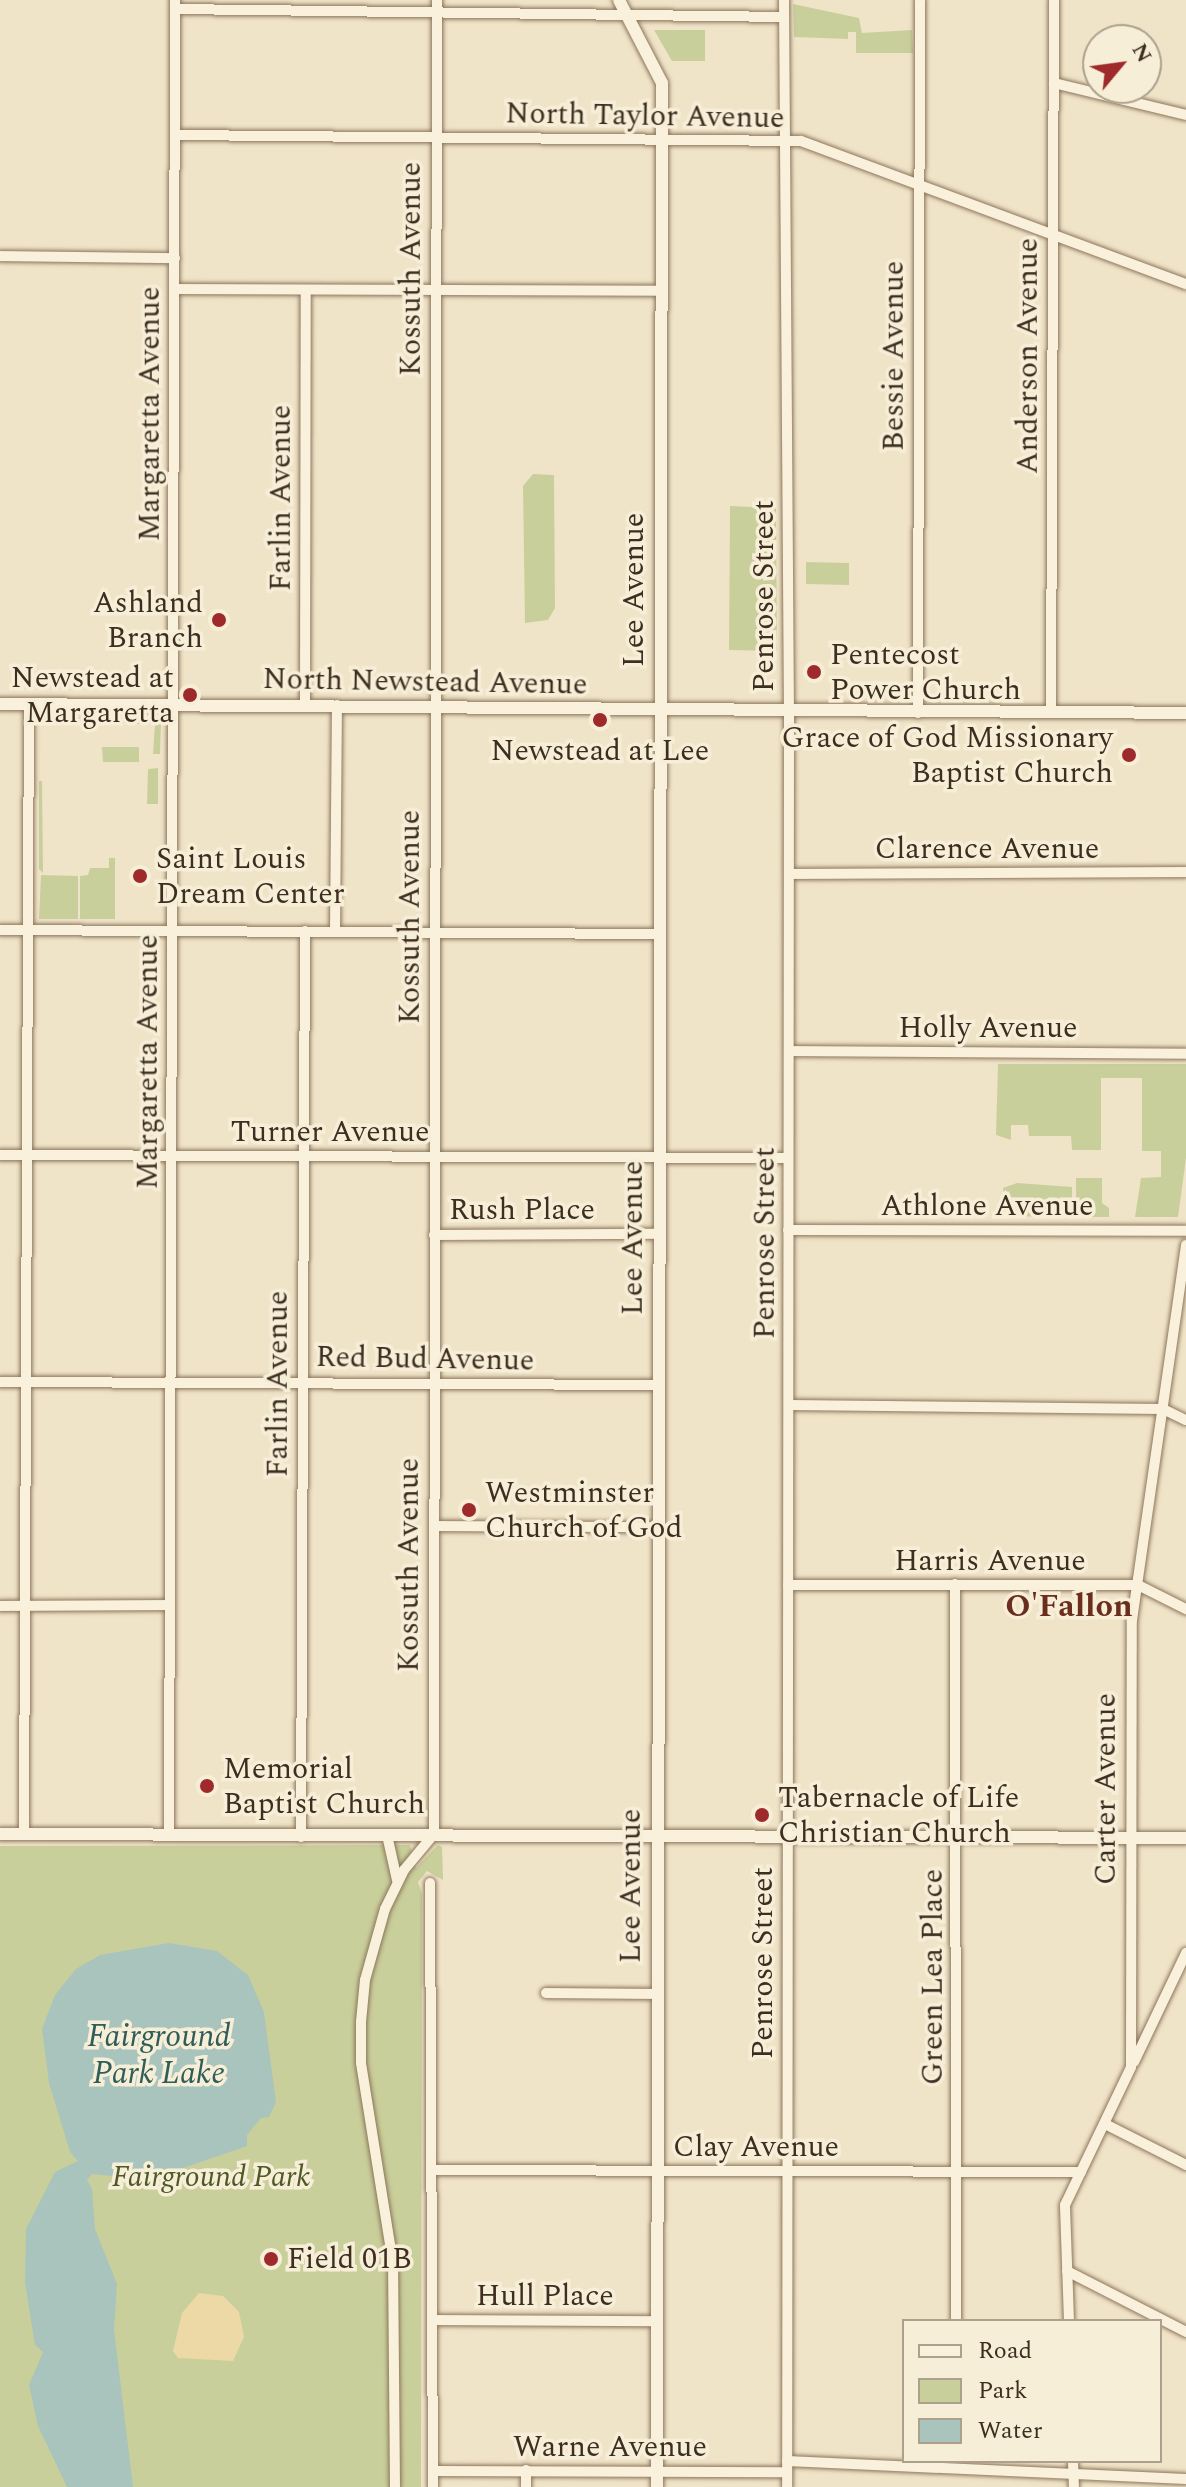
<!DOCTYPE html>
<style>
body{margin:0}
#map{position:relative;width:1186px;height:2487px;overflow:hidden;background:#f0e4c8;font-family:Spectral,serif}
div>[style]{position:absolute}
[style*='--x']{left:calc(var(--x)*1px);top:calc(var(--y)*1px);width:calc(var(--w)*1px);rotate:calc(var(--a)*1deg)}
.green>*{inset:0;background:#c9cf9b}
.sand>*{inset:0;background:#ecd9a5}
.water>*{inset:0;background:#a9c4bc}
.roads{filter:drop-shadow(0 0 2px #8d765c) drop-shadow(0 0 2px #8d765c)}
.minor>*{height:10px;margin:-5px;padding:0 5px;transform-origin:5px;border-radius:5px;background:#faf1dc}
.tertiary>*{height:12px;margin:-6px;padding:0 6px;transform-origin:6px;border-radius:6px;background:#faf1dc}
.dots>*{width:22px;height:22px;translate:-50% -50%;box-sizing:border-box;border:4px solid #f7eed8;border-radius:50%}
span{translate:-50% -50%;white-space:nowrap;text-align:center;line-height:1.15;-webkit-text-stroke:7px #f7eed8;paint-order:stroke}
.street-label{font-size:30px;color:#3d2e20}
.poi-label{font-size:30px;color:#3d2e20}
.right{translate:-100% -50%;text-align:right}
.left{translate:0 -50%;text-align:left}
.park-label{font-size:30px;color:#4d5a26;font-style:italic}
.neighbourhood-label{font-size:32px;color:#6b2e1e;font-weight:700}
.water-label{font-size:32px;color:#2f5d5a;font-style:italic}
.legend{position:absolute;left:902px;top:2319px;width:260px;height:144px;box-sizing:border-box;background:#f7eed8;border:2px solid #ada18e;margin:0;padding:10px 14px;list-style:none;font-size:24px;color:#3d2e20}
.legend li{display:flex;align-items:center;gap:16px;height:40px}
.legend b{width:40px;border:2px solid #ada18e}
.north{position:absolute;left:1082px;top:24px;width:80px;height:80px;box-sizing:border-box;background:#f7eed8;border:2px solid #ada18e;border-radius:50%;rotate:61deg;font-size:22px;font-weight:700;line-height:32px;text-align:center;color:#3d2e20}
.north::after{content:'';display:block;margin:auto;width:28px;height:36px;background:#9e2a2b;clip-path:polygon(50% 0,100% 100%,50% 72%,0 100%)}
</style>
<div id="map">
<div class="green">
<div style="clip-path:polygon(793px 4px,859px 18px,862px 33px,912px 30px,913px 53px,856px 53px,856px 32px,848px 32px,848px 39px,794px 37px)"></div>
<div style="clip-path:polygon(654px 30px,705px 30px,705px 61px,672px 61px)"></div>
<div style="clip-path:polygon(533px 474px,554px 475px,555px 608px,548px 620px,525px 623px,523px 486px)"></div>
<div style="clip-path:polygon(730px 506px,776px 508px,777px 651px,729px 650px)"></div>
<div style="clip-path:polygon(806px 562px,849px 563px,849px 585px,806px 584px)"></div>
<div style="clip-path:polygon(42px 717px,142px 718px,142px 724px,42px 719px,40px 774px)"></div>
<div style="clip-path:polygon(146px 718px,161px 722px,160px 754px,153px 754px,155px 724px,146px 724px)"></div>
<div style="clip-path:polygon(102px 747px,139px 747px,139px 762px,103px 762px)"></div>
<div style="clip-path:polygon(158px 768px,158px 804px,147px 804px,148px 769px)"></div>
<div style="clip-path:polygon(39px 781px,42px 781px,43px 873px,39px 869px)"></div>
<div style="clip-path:polygon(109px 858px,115px 858px,115px 919px,80px 919px,80px 876px,88px 875px,90px 868px,109px 868px)"></div>
<div style="clip-path:polygon(41px 875px,78px 876px,78px 919px,39px 919px)"></div>
<div style="clip-path:polygon(998px 1064px,1186px 1064px,1186px 1158px,1178px 1217px,1135px 1217px,1141px 1178px,1161px 1177px,1161px 1151px,1142px 1151px,1142px 1078px,1101px 1078px,1101px 1150px,1072px 1150px,1071px 1136px,1029px 1136px,1028px 1125px,1011px 1125px,1011px 1140px,996px 1135px)"></div>
<div style="clip-path:polygon(1076px 1178px,1102px 1178px,1102px 1203px,1109px 1208px,1109px 1217px,1076px 1217px)"></div>
<div style="clip-path:polygon(1017px 1183px,1072px 1187px,1072px 1217px,1004px 1216px,1003px 1188px)"></div>
<div style="clip-path:polygon(410px 1845px,416px 1868px,438px 1845px,442px 1847px,443px 1880px,427px 1871px,418px 1882px,422px 1894px,421px 2487px,0 2487px,0 1846px)"></div>
</div>
<div class="sand">
<div style="clip-path:polygon(199px 2293px,223px 2296px,239px 2312px,244px 2337px,233px 2361px,178px 2358px,173px 2351px,182px 2313px)"></div>
</div>
<div class="water">
<div style="clip-path:polygon(169px 1943px,217px 1951px,248px 1975px,264px 2012px,276px 2102px,269px 2117px,261px 2118px,247px 2135px,247px 2146px,166px 2174px,142px 2179px,92px 2174px,87px 2180px,92px 2189px,95px 2229px,117px 2284px,114px 2329px,133px 2487px,67px 2487px,38px 2426px,29px 2385px,43px 2352px,35px 2345px,25px 2283px,26px 2229px,55px 2172px,78px 2161px,70px 2152px,49px 2083px,42px 2029px,55px 1995px,76px 1969px,100px 1955px)"></div>
</div>
<div class="roads">
<div class="minor">
<div style="--x:784;--y:0;--w:722;--a:89.6"></div>
<div style="--x:789;--y:722;--w:1765;--a:90.06"></div>
<div style="--x:175;--y:9;--w:609;--a:0.75"></div>
<div style="--x:1054;--y:83;--w:136;--a:13.6"></div>
<div style="--x:175;--y:135;--w:626;--a:0.55"></div>
<div style="--x:801;--y:141;--w:411;--a:20.4"></div>
<div style="--x:0;--y:256;--w:175;--a:0.7"></div>
<div style="--x:174;--y:289;--w:486;--a:0.2"></div>
<div style="--x:305;--y:705;--w:414;--a:-89.9"></div>
<div style="--x:918;--y:713;--w:713;--a:-89.84"></div>
<div style="--x:1051;--y:713;--w:713;--a:-89.76"></div>
<div style="--x:789;--y:874;--w:397;--a:-0.3"></div>
<div style="--x:0;--y:930;--w:659;--a:0.35"></div>
<div style="--x:335;--y:931;--w:226;--a:-89.5"></div>
<div style="--x:789;--y:1051;--w:397;--a:0.4"></div>
<div style="--x:0;--y:1155;--w:788;--a:0.22"></div>
<div style="--x:788;--y:1230;--w:398;--a:0.1"></div>
<div style="--x:434;--y:1235;--w:225;--a:-0.3"></div>
<div style="--x:0;--y:1382;--w:658;--a:0.26"></div>
<div style="--x:789;--y:1405;--w:374;--a:0.6"></div>
<div style="--x:1163;--y:1409;--w:25;--a:26"></div>
<div style="--x:434;--y:1526;--w:223;--a:0.3"></div>
<div style="--x:955;--y:1584;--w:737;--a:89.92"></div>
<div style="--x:788;--y:1585;--w:350;--a:0"></div>
<div style="--x:1138;--y:1585;--w:54;--a:26.6"></div>
<div style="--x:0;--y:1606;--w:170;--a:-0.3"></div>
<div style="--x:24;--y:1834;--w:1130;--a:-89.75"></div>
<div style="--x:387;--y:1835;--w:46;--a:77.5"></div>
<div style="--x:169;--y:1836;--w:1836;--a:-89.81"></div>
<div style="--x:301;--y:1837;--w:906;--a:-89.75"></div>
<div style="--x:430;--y:1883;--w:604;--a:89.72"></div>
<div style="--x:546;--y:1993;--w:111;--a:0.5"></div>
<div style="--x:1134;--y:2062;--w:121;--a:-64.5"></div>
<div style="--x:1105;--y:2124;--w:91;--a:26.8"></div>
<div style="--x:432;--y:2170;--w:649;--a:0.18"></div>
<div style="--x:1067;--y:2271;--w:134;--a:27.1"></div>
<div style="--x:433;--y:2320;--w:224;--a:0.3"></div>
<div style="--x:1069;--y:2321;--w:116;--a:-92"></div>
<div style="--x:1065;--y:2205;--w:153;--a:-64.4"></div>
<div style="--x:1131;--y:2067;--w:447;--a:-89.9"></div>
<div style="--x:1132;--y:1620;--w:379;--a:-81.8"></div>
<div style="--x:787;--y:2461;--w:399;--a:2.6"></div>
<div style="--x:1073;--y:2461;--w:26;--a:88"></div>
<div style="--x:526;--y:2470;--w:17;--a:90"></div>
<div style="--x:433;--y:2471;--w:354;--a:0.2"></div>
<div style="--x:395;--y:2487;--w:224;--a:-90.5"></div>
<div style="--x:393;--y:2263;--w:203;--a:-99.1"></div>
<div style="--x:361;--y:2063;--w:41;--a:-90"></div>
<div style="--x:361;--y:2022;--w:42;--a:-84.6"></div>
<div style="--x:365;--y:1980;--w:74;--a:-74.3"></div>
<div style="--x:385;--y:1909;--w:43;--a:-64"></div>
<div style="--x:404;--y:1870;--w:47;--a:-50.2"></div>
<div style="--x:434;--y:1834;--w:1834;--a:-89.91"></div>
</div>
<div class="tertiary">
<div style="--x:619;--y:0;--w:93;--a:62.6"></div>
<div style="--x:662;--y:83;--w:2404;--a:90.12"></div>
<div style="--x:0;--y:704;--w:1186;--a:0.43"></div>
<div style="--x:0;--y:1834;--w:1186;--a:0.19"></div>
</div>
</div>
<div class="dots">
<div style="left:219px;top:620px;background:#9e2a2b"></div>
<div style="left:814px;top:672px;background:#9e2a2b"></div>
<div style="left:190px;top:695px;background:#9e2a2b"></div>
<div style="left:600px;top:720px;background:#9e2a2b"></div>
<div style="left:1129px;top:755px;background:#9e2a2b"></div>
<div style="left:140px;top:876px;background:#9e2a2b"></div>
<div style="left:469px;top:1510px;background:#9e2a2b"></div>
<div style="left:207px;top:1786px;background:#9e2a2b"></div>
<div style="left:762px;top:1815px;background:#9e2a2b"></div>
<div style="left:271px;top:2259px;background:#9e2a2b"></div>
</div>
<div class="street-label">
<span style="left:645px;top:116px;rotate:1deg">North Taylor Avenue</span>
<span style="left:411px;top:269px;rotate:-90deg">Kossuth Avenue</span>
<span style="left:894px;top:356px;rotate:-90deg">Bessie Avenue</span>
<span style="left:1028px;top:356px;rotate:-90deg">Anderson Avenue</span>
<span style="left:150px;top:414px;rotate:-90deg">Margaretta Avenue</span>
<span style="left:281px;top:498px;rotate:-90deg">Farlin Avenue</span>
<span style="left:634px;top:590px;rotate:-90deg">Lee Avenue</span>
<span style="left:764px;top:596px;rotate:-90deg">Penrose Street</span>
<span style="left:425px;top:682px;rotate:1deg">North Newstead Avenue</span>
<span style="left:987px;top:849px">Clarence Avenue</span>
<span style="left:410px;top:917px;rotate:-90deg">Kossuth Avenue</span>
<span style="left:988px;top:1028px">Holly Avenue</span>
<span style="left:148px;top:1062px;rotate:-90deg">Margaretta Avenue</span>
<span style="left:330px;top:1132px">Turner Avenue</span>
<span style="left:987px;top:1206px">Athlone Avenue</span>
<span style="left:522px;top:1210px">Rush Place</span>
<span style="left:633px;top:1238px;rotate:-90deg">Lee Avenue</span>
<span style="left:765px;top:1243px;rotate:-90deg">Penrose Street</span>
<span style="left:425px;top:1359px;rotate:1deg">Red Bud Avenue</span>
<span style="left:278px;top:1384px;rotate:-90deg">Farlin Avenue</span>
<span style="left:990px;top:1561px">Harris Avenue</span>
<span style="left:409px;top:1565px;rotate:-90deg">Kossuth Avenue</span>
<span style="left:1106px;top:1789px;rotate:-90deg">Carter Avenue</span>
<span style="left:631px;top:1886px;rotate:-90deg">Lee Avenue</span>
<span style="left:763px;top:1963px;rotate:-90deg">Penrose Street</span>
<span style="left:933px;top:1977px;rotate:-90deg">Green Lea Place</span>
<span style="left:756px;top:2147px">Clay Avenue</span>
<span style="left:545px;top:2296px">Hull Place</span>
<span style="left:610px;top:2447px">Warne Avenue</span>
</div>
<div class="poi-label">
<span class="right" style="left:203px;top:620px">Ashland<br>Branch</span>
<span class="left" style="left:830px;top:672px">Pentecost<br>Power Church</span>
<span class="right" style="left:174px;top:695px">Newstead at<br>Margaretta</span>
<span class="right" style="left:1113px;top:755px">Grace of God Missionary<br>Baptist Church</span>
<span style="left:600px;top:751px">Newstead at Lee</span>
<span class="left" style="left:156px;top:876px">Saint Louis<br>Dream Center</span>
<span class="left" style="left:485px;top:1510px">Westminster<br>Church of God</span>
<span class="left" style="left:223px;top:1786px">Memorial<br>Baptist Church</span>
<span class="left" style="left:778px;top:1815px">Tabernacle of Life<br>Christian Church</span>
<span class="left" style="left:287px;top:2259px">Field 01B</span>
</div>
<div class="park-label">
<span style="left:211px;top:2177px">Fairground Park</span>
</div>
<div class="neighbourhood-label">
<span style="left:1069px;top:1607px">O'Fallon</span>
</div>
<div class="water-label">
<span style="left:159px;top:2056px">Fairground<br>Park Lake</span>
</div>
<ul class="legend">
<li><b style="height:10px;background:#faf1dc"></b>Road</li>
<li><b style="height:22px;background:#c9cf9b"></b>Park</li>
<li><b style="height:22px;background:#a9c4bc"></b>Water</li>
</ul>
<div class="north">N</div>
</div>
